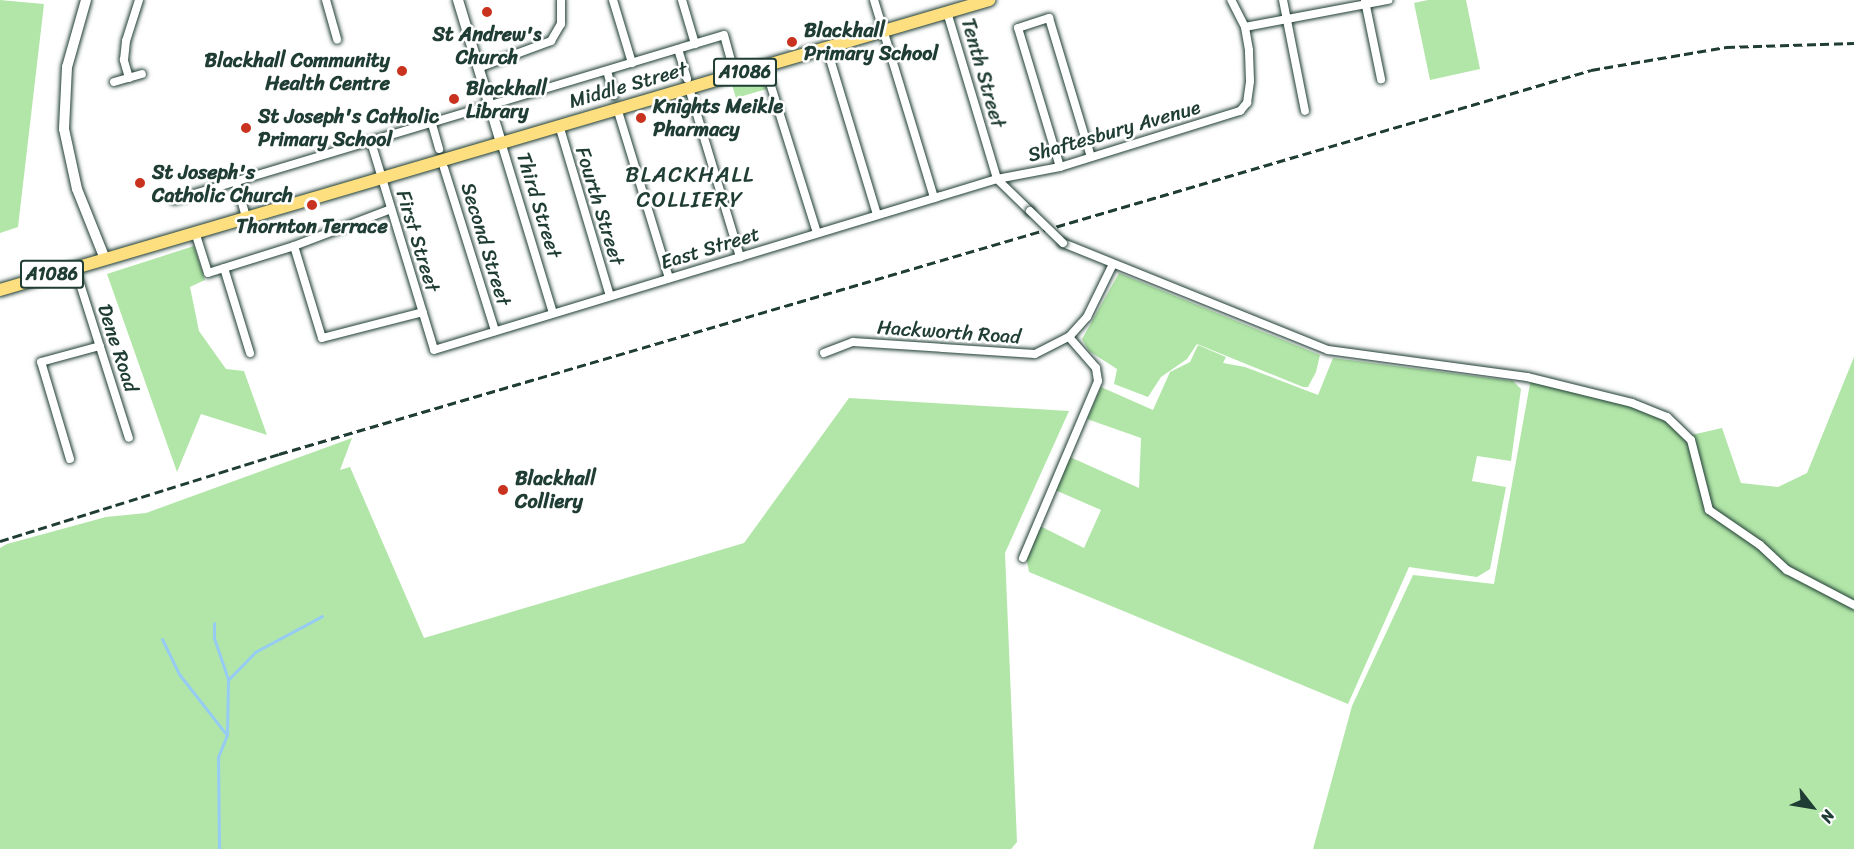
<!DOCTYPE html>
<style>
body{margin:0}
#map{position:relative;width:1854px;height:849px;overflow:hidden;background:#fff;font-family:Sriracha,sans-serif}
div>[style]{position:absolute}
[style*='--x']{left:calc(var(--x)*1px);top:calc(var(--y)*1px);width:calc(var(--w)*1px);rotate:calc(var(--a)*1deg)}
.green>*{inset:0;background:#b2e6a8}
.stream>*{height:3px;margin:-1.5px;padding:0 1.5px;transform-origin:1.5px;border-radius:1.5px;background:#96cbf4}
.roads{filter:drop-shadow(0 0 2px #1f3d34) drop-shadow(0 0 2px #1f3d34)}
.street>*{height:8px;margin:-4px;padding:0 4px;transform-origin:4px;border-radius:4px;background:#fff}
.secondary>*{height:10px;margin:-5px;padding:0 5px;transform-origin:5px;border-radius:5px;background:#fff}
.primary>*{height:12px;margin:-6px;padding:0 6px;transform-origin:6px;border-radius:6px;background:#fedf80}
.rail>*{height:3px;margin-top:-1.5px;transform-origin:0;background:repeating-linear-gradient(90deg,#1f3d34 0 9px,transparent 0 13.5px)}
.bridges{filter:drop-shadow(0 0 2px #1f3d34) drop-shadow(0 0 2px #1f3d34)}
.street-bridge>*{height:8px;margin:-4px;padding:0 4px;transform-origin:4px;border-radius:4px;background:#fff}
.dots>*{width:16px;height:16px;translate:-50% -50%;box-sizing:border-box;border:3px solid #fff;border-radius:50%}
span{translate:-50% -50%;white-space:nowrap;text-align:center;line-height:1.15;-webkit-text-stroke:5px #fff;paint-order:stroke}
.shield-label span{padding:2px 4px;background:#fff;border:2px solid;border-radius:4px;-webkit-text-stroke-width:0}
.shield-label{font-size:18px;color:#1f3d34;font-weight:700}
.poi-label{font-size:20px;color:#1f3d34;font-weight:700}
.left{translate:0 -50%;text-align:left}
.right{translate:-100% -50%;text-align:right}
.street-label{font-size:20px;color:#1f3d34}
.quarter-label{font-size:22px;color:#1f3d34;letter-spacing:1.5px}
.north{position:absolute;left:1782px;top:777px;width:60px;height:60px;-webkit-text-stroke:4px #fff;paint-order:stroke;rotate:121deg;font-size:16px;font-weight:700;line-height:24px;text-align:center;color:#1f3d34}
.north::after{content:'';display:block;margin:auto;width:21px;height:27px;background:#1f3d34;clip-path:polygon(50% 0,100% 100%,50% 72%,0 100%)}
</style>
<div id="map">
<div class="green">
<div style="clip-path:polygon(0 0,44px 4px,18px 227px,0 233px)"></div>
<div style="clip-path:polygon(1428px 0,1466px 0,1480px 69px,1430px 80px,1414px 3px)"></div>
<div style="clip-path:polygon(763px 76px,767px 89px,736px 98px,732px 85px)"></div>
<div style="clip-path:polygon(194px 246px,205px 280px,190px 287px,199px 331px,226px 369px,244px 371px,267px 435px,201px 414px,177px 472px,107px 274px)"></div>
<div style="clip-path:polygon(1119px 273px,1320px 355px,1316px 372px,1308px 387px,1303px 387px,1197px 344px,1187px 359px,1161px 377px,1148px 397px,1114px 384px,1117px 369px,1089px 351px,1082px 339px)"></div>
<div style="clip-path:polygon(1198px 345px,1226px 357px,1223px 363px,1245px 367px,1318px 395px,1333px 358px,1513px 381px,1521px 389px,1511px 461px,1477px 456px,1472px 481px,1506px 487px,1490px 569px,1477px 577px,1409px 567px,1348px 704px,1029px 572px,1026px 556px,1040px 526px,1084px 548px,1101px 510px,1055px 490px,1070px 457px,1139px 488px,1141px 438px,1087px 419px,1101px 387px,1153px 410px,1170px 372px,1190px 362px)"></div>
<div style="clip-path:polygon(1854px 357px,1854px 849px,1313px 849px,1352px 706px,1413px 575px,1494px 584px,1531px 378px,1632px 403px,1667px 417px,1687px 436px,1722px 428px,1741px 483px,1778px 487px,1807px 473px)"></div>
<div style="clip-path:polygon(849px 398px,1069px 411px,1005px 553px,1017px 842px,1011px 849px,0 849px,0 548px,7px 544px,106px 517px,146px 513px,352px 438px,340px 470px,350px 467px,424px 638px,744px 543px)"></div>
</div>
<div class="stream">
<div style="--x:214;--y:623;--w:15;--a:90"></div>
<div style="--x:214;--y:638;--w:43;--a:71.1"></div>
<div style="--x:162;--y:639;--w:39;--a:64"></div>
<div style="--x:179;--y:674;--w:76;--a:51.9"></div>
<div style="--x:219;--y:849;--w:92;--a:-90.6"></div>
<div style="--x:218;--y:757;--w:24;--a:-68"></div>
<div style="--x:227;--y:735;--w:55;--a:-89"></div>
<div style="--x:228;--y:680;--w:39;--a:-46"></div>
<div style="--x:255;--y:652;--w:76;--a:-28.2"></div>
</div>
<div class="roads">
<div class="street">
<div style="--x:326;--y:0;--w:41;--a:74.2"></div>
<div style="--x:613;--y:0;--w:66;--a:73.2"></div>
<div style="--x:682;--y:0;--w:46;--a:73.5"></div>
<div style="--x:874;--y:0;--w:207;--a:73.1"></div>
<div style="--x:1283;--y:0;--w:113;--a:78.8"></div>
<div style="--x:1365;--y:1;--w:80;--a:78.4"></div>
<div style="--x:947;--y:12;--w:174;--a:73.3"></div>
<div style="--x:997;--y:179;--w:46;--a:44.1"></div>
<div style="--x:1245;--y:27;--w:146;--a:-10.7"></div>
<div style="--x:678;--y:49;--w:31;--a:73"></div>
<div style="--x:827;--y:49;--w:173;--a:73.2"></div>
<div style="--x:765;--y:67;--w:174;--a:72.6"></div>
<div style="--x:478;--y:68;--w:78;--a:-20.3"></div>
<div style="--x:551;--y:41;--w:20;--a:-60"></div>
<div style="--x:561;--y:24;--w:24;--a:-90"></div>
<div style="--x:607;--y:71;--w:25;--a:74"></div>
<div style="--x:129;--y:78;--w:19;--a:-106"></div>
<div style="--x:124;--y:60;--w:19;--a:-84"></div>
<div style="--x:126;--y:41;--w:43;--a:-72.4"></div>
<div style="--x:114;--y:82;--w:29;--a:-16"></div>
<div style="--x:689;--y:88;--w:177;--a:73.2"></div>
<div style="--x:617;--y:108;--w:178;--a:73"></div>
<div style="--x:432;--y:124;--w:26;--a:74"></div>
<div style="--x:559;--y:125;--w:178;--a:73.4"></div>
<div style="--x:371;--y:142;--w:217;--a:73.1"></div>
<div style="--x:434;--y:350;--w:588;--a:-16.9"></div>
<div style="--x:997;--y:179;--w:64;--a:-10.8"></div>
<div style="--x:1060;--y:167;--w:189;--a:-17.3"></div>
<div style="--x:1240;--y:111;--w:11;--a:-49"></div>
<div style="--x:1247;--y:103;--w:22;--a:-82"></div>
<div style="--x:1250;--y:81;--w:31;--a:-92"></div>
<div style="--x:1249;--y:50;--w:23;--a:-100"></div>
<div style="--x:1245;--y:27;--w:30;--a:-117"></div>
<div style="--x:501;--y:142;--w:179;--a:73.1"></div>
<div style="--x:1060;--y:167;--w:145;--a:-106.8"></div>
<div style="--x:1018;--y:28;--w:33;--a:-18"></div>
<div style="--x:1049;--y:18;--w:145;--a:73.2"></div>
<div style="--x:444;--y:168;--w:171;--a:72.6"></div>
<div style="--x:236;--y:182;--w:36;--a:74"></div>
<div style="--x:174;--y:200;--w:574;--a:-16.7"></div>
<div style="--x:724;--y:35;--w:41;--a:74.6"></div>
<div style="--x:195;--y:232;--w:43;--a:72.4"></div>
<div style="--x:208;--y:273;--w:90;--a:-17.4"></div>
<div style="--x:294;--y:246;--w:104;--a:-20.9"></div>
<div style="--x:1063;--y:243;--w:286;--a:22"></div>
<div style="--x:1328;--y:350;--w:201;--a:7.7"></div>
<div style="--x:1527;--y:377;--w:108;--a:13.9"></div>
<div style="--x:1632;--y:403;--w:38;--a:22"></div>
<div style="--x:1667;--y:417;--w:33;--a:44"></div>
<div style="--x:1691;--y:440;--w:72;--a:75.6"></div>
<div style="--x:1709;--y:510;--w:62;--a:34.5"></div>
<div style="--x:1760;--y:545;--w:37;--a:43"></div>
<div style="--x:1787;--y:570;--w:76;--a:27.6"></div>
<div style="--x:294;--y:246;--w:96;--a:73.1"></div>
<div style="--x:322;--y:338;--w:104;--a:-14.4"></div>
<div style="--x:75;--y:268;--w:178;--a:72.4"></div>
<div style="--x:224;--y:268;--w:89;--a:73"></div>
<div style="--x:824;--y:353;--w:31;--a:-21"></div>
<div style="--x:853;--y:342;--w:182;--a:3.8"></div>
<div style="--x:1035;--y:354;--w:38;--a:-27"></div>
<div style="--x:70;--y:459;--w:101;--a:-106.6"></div>
<div style="--x:41;--y:362;--w:61;--a:-15.2"></div>
<div style="--x:1023;--y:558;--w:192;--a:-67"></div>
<div style="--x:1098;--y:381;--w:13;--a:-99"></div>
<div style="--x:1096;--y:368;--w:41;--a:-131.1"></div>
<div style="--x:1069;--y:337;--w:27;--a:-48"></div>
<div style="--x:1087;--y:317;--w:59;--a:-63.9"></div>
</div>
<div class="secondary">
<div style="--x:86;--y:0;--w:70;--a:105.8"></div>
<div style="--x:67;--y:67;--w:62;--a:92.8"></div>
<div style="--x:64;--y:129;--w:61;--a:77.8"></div>
<div style="--x:77;--y:189;--w:75;--a:68.2"></div>
<div style="--x:458;--y:0;--w:148;--a:73.2"></div>
</div>
<div class="primary">
<div style="--x:0;--y:290;--w:1031;--a:-16.34"></div>
</div>
</div>
<div class="rail">
<div style="--x:0;--y:541;--w:292;--a:-17.3"></div>
<div style="--x:279;--y:454;--w:1367;--a:-16.31"></div>
<div style="--x:1591;--y:70;--w:137;--a:-9.7"></div>
<div style="--x:1726;--y:47;--w:128;--a:-1.8"></div>
</div>
<div class="bridges">
<div class="street-bridge">
<div style="--x:1030;--y:211;--w:46;--a:44.1"></div>
</div>
</div>
<div class="dots">
<div style="left:487px;top:12px;background:#c8321e"></div>
<div style="left:792px;top:42px;background:#c8321e"></div>
<div style="left:402px;top:71px;background:#c8321e"></div>
<div style="left:454px;top:99px;background:#c8321e"></div>
<div style="left:641px;top:118px;background:#c8321e"></div>
<div style="left:246px;top:128px;background:#c8321e"></div>
<div style="left:140px;top:183px;background:#c8321e"></div>
<div style="left:312px;top:205px;background:#c8321e"></div>
<div style="left:503px;top:490px;background:#c8321e"></div>
</div>
<div class="shield-label">
<span style="left:745px;top:72px">A1086</span>
<span style="left:52px;top:274px">A1086</span>
</div>
<div class="poi-label">
<span class="left" style="left:804px;top:42px">Blackhall<br>Primary School</span>
<span style="left:487px;top:46px">St Andrew's<br>Church</span>
<span class="right" style="left:390px;top:72px">Blackhall Community<br>Health Centre</span>
<span class="left" style="left:466px;top:100px">Blackhall<br>Library</span>
<span class="left" style="left:653px;top:118px">Knights Meikle<br>Pharmacy</span>
<span class="left" style="left:258px;top:128px">St Joseph's Catholic<br>Primary School</span>
<span class="left" style="left:152px;top:184px">St Joseph's<br>Catholic Church</span>
<span style="left:312px;top:226px">Thornton Terrace</span>
<span class="left" style="left:515px;top:490px">Blackhall<br>Colliery</span>
</div>
<div class="street-label">
<span style="left:983px;top:73px;rotate:74deg">Tenth Street</span>
<span style="left:628px;top:85px;rotate:-16deg">Middle Street</span>
<span style="left:1114px;top:131px;rotate:-16deg">Shaftesbury Avenue</span>
<span style="left:539px;top:205px;rotate:73deg">Third Street</span>
<span style="left:600px;top:206px;rotate:73deg">Fourth Street</span>
<span style="left:418px;top:241px;rotate:73deg">First Street</span>
<span style="left:486px;top:244px;rotate:73deg">Second Street</span>
<span style="left:710px;top:248px;rotate:-17deg">East Street</span>
<span style="left:949px;top:332px;rotate:4deg">Hackworth Road</span>
<span style="left:118px;top:348px;rotate:72deg">Dene Road</span>
</div>
<div class="quarter-label">
<span style="left:690px;top:187px">BLACKHALL<br>COLLIERY</span>
</div>
<div class="north">N</div>
</div>
